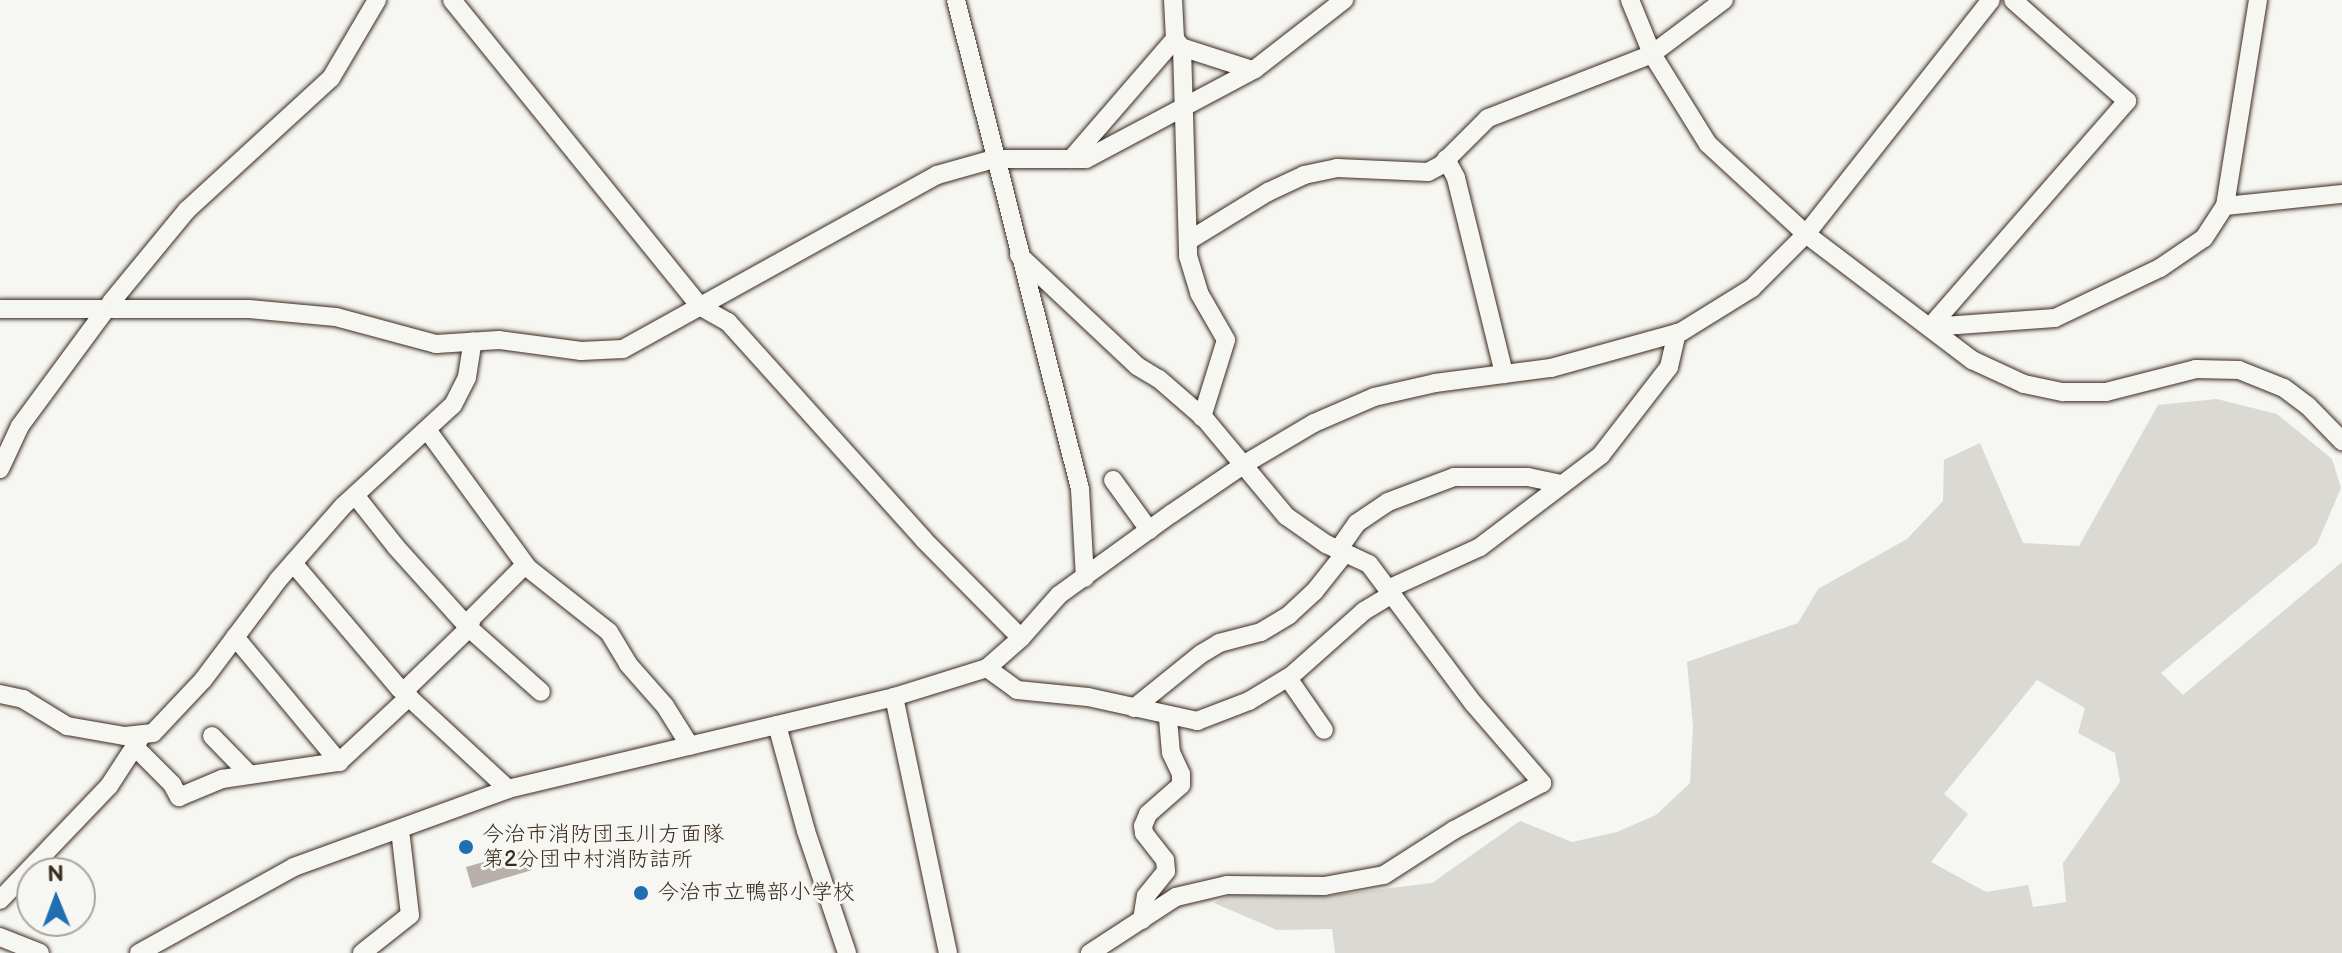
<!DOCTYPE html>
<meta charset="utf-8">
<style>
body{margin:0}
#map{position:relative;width:2342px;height:953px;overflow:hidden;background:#f6f6f2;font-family:"Balsamiq Sans","Klee One",sans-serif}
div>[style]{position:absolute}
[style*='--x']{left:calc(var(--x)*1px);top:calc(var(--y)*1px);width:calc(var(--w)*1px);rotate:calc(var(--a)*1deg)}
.green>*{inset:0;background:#dad9d3}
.water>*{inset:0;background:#b6b0a9}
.roads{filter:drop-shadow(0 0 2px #3b2a1e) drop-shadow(0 0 2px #3b2a1e)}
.minor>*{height:18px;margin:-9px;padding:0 9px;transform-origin:9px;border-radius:9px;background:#f6f6f2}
.dots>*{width:22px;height:22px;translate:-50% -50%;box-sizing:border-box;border:4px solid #f6f6f2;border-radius:50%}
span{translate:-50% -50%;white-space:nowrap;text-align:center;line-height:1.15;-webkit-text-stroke:6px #f6f6f2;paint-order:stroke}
.poi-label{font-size:22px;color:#3b2a1e}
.left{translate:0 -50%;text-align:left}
.north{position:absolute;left:16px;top:857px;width:80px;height:80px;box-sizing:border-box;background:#f6f6f2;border:2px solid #aba49d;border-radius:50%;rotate:359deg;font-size:22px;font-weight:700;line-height:32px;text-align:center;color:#3b2a1e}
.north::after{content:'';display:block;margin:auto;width:28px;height:36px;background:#1f6fb2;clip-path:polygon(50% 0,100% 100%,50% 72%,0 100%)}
</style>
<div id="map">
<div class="green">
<div style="clip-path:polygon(evenodd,2217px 399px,2277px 414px,2332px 459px,2341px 488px,2317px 544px,2161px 673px,2183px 695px,2342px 562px,2342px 953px,1335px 953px,1332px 929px,1277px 930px,1214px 903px,1230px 895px,1325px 896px,1432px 883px,1520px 821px,1572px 842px,1617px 832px,1656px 815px,1690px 783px,1693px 726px,1687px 662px,1798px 623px,1818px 589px,1907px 539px,1943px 501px,1944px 460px,1980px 443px,2023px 543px,2079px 546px,2158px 405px,2217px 399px,2037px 680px,2085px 708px,2078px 733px,2115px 753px,2120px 782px,2063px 863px,2066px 902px,2033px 907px,2028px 885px,1986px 892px,1931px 862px,1968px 814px,1944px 794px,2037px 680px)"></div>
</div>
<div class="water">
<div style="clip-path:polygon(526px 850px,532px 870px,472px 888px,466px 867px)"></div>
</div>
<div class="roads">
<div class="minor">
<div style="--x:452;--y:0;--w:395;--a:51"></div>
<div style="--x:701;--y:307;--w:31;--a:29"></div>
<div style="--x:728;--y:322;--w:293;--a:48"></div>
<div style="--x:924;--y:540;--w:138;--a:45.3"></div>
<div style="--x:956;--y:0;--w:504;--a:75.77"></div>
<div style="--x:1080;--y:489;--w:89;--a:86.8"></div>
<div style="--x:1173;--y:0;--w:39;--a:87"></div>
<div style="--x:1175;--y:39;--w:11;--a:52"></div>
<div style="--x:1182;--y:48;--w:208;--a:88.3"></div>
<div style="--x:1188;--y:256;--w:39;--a:73"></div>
<div style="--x:1199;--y:293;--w:54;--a:60.1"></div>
<div style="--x:1226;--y:340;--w:81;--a:107.3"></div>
<div style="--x:1630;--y:0;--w:58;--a:67.8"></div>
<div style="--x:1652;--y:54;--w:106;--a:58.1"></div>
<div style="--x:1708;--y:144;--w:133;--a:42.6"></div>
<div style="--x:1806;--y:234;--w:208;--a:37.2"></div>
<div style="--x:1972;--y:360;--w:57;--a:24.8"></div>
<div style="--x:2024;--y:384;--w:40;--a:12"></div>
<div style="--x:2063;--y:392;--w:43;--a:0"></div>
<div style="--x:2106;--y:392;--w:93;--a:-14.3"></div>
<div style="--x:2196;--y:369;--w:43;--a:1.3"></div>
<div style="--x:2239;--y:370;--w:48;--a:21.8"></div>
<div style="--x:2284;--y:388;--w:30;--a:37"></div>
<div style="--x:2308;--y:406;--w:49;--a:45.8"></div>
<div style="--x:1181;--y:47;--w:75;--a:17.9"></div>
<div style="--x:1071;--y:159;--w:159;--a:-49.1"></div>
<div style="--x:1446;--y:159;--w:21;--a:62"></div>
<div style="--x:1456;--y:178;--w:202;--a:76.2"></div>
<div style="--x:2225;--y:206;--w:118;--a:-5.9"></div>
<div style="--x:1188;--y:241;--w:94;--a:-31.5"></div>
<div style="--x:1268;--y:192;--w:40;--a:-25"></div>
<div style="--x:1304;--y:175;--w:34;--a:-12"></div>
<div style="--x:1337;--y:168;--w:91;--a:2.5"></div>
<div style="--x:1428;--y:172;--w:15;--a:-28"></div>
<div style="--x:1441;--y:165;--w:66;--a:-45"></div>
<div style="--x:1488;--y:118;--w:176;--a:-21.3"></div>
<div style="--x:1652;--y:54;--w:90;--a:-36.9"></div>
<div style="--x:1019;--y:255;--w:162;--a:43.2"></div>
<div style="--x:1137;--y:366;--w:26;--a:31"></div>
<div style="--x:1159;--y:379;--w:61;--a:41"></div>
<div style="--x:1205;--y:419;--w:126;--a:50.1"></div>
<div style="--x:1286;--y:516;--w:49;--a:35"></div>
<div style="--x:1326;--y:544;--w:47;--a:24.9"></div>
<div style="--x:1369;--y:564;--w:174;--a:53.2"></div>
<div style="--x:1473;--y:703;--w:106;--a:49.2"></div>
<div style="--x:1542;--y:783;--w:100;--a:151.9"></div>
<div style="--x:1454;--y:830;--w:83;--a:147.3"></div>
<div style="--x:1384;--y:875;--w:61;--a:169.6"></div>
<div style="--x:1324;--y:886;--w:97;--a:-179.4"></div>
<div style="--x:1227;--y:885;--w:52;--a:166.8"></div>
<div style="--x:1176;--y:897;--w:103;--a:146.9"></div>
<div style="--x:0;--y:309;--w:249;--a:0"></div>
<div style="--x:249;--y:309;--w:87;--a:5.3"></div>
<div style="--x:336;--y:317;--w:104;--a:15.1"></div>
<div style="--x:436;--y:344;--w:63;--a:-3.6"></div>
<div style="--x:499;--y:340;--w:83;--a:7.6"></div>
<div style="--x:581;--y:351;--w:42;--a:-2.7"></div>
<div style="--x:623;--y:349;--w:359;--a:-29"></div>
<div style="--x:937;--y:175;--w:59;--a:-15.7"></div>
<div style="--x:994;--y:159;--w:92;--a:0"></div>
<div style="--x:1086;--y:159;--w:191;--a:-28"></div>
<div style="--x:1255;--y:69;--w:113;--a:-37.8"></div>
<div style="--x:1930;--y:327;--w:125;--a:-4.1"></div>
<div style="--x:2055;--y:318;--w:116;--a:-25.5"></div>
<div style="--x:2160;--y:268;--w:53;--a:-34.3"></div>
<div style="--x:2204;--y:238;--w:38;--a:-57"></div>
<div style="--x:2225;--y:206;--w:209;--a:-80.9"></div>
<div style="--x:1930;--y:327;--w:300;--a:-48.9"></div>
<div style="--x:2127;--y:101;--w:152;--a:-138.5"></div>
<div style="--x:428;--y:431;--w:170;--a:53.9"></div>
<div style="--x:528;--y:568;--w:103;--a:38.3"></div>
<div style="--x:609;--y:632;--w:37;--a:59"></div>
<div style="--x:628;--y:664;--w:56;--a:48.6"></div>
<div style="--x:665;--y:706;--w:47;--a:58"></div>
<div style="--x:0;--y:469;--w:47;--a:-65.1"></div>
<div style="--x:20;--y:426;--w:155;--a:-53.6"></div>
<div style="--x:112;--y:301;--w:118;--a:-50.5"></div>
<div style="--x:187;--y:210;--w:195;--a:-42.5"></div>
<div style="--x:331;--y:78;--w:91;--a:-59.5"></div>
<div style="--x:1113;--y:480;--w:62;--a:54.2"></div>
<div style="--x:355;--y:495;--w:66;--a:51.7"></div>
<div style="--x:396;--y:547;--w:109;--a:48"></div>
<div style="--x:469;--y:628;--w:96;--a:41.6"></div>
<div style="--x:1338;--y:550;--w:33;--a:-55"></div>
<div style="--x:1357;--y:523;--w:37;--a:-34"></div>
<div style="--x:1388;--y:502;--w:71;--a:-20.7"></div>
<div style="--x:1454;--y:477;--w:74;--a:0"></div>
<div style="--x:1528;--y:477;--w:34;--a:12"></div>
<div style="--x:293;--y:563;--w:165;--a:49.7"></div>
<div style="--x:400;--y:689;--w:147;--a:42.8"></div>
<div style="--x:1388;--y:589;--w:101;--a:-24.5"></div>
<div style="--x:1480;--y:547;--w:152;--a:-37.2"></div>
<div style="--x:1601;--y:455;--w:111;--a:-52.3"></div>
<div style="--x:1669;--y:367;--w:35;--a:-77"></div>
<div style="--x:235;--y:637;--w:163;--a:50.2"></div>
<div style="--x:987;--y:668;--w:37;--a:36"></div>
<div style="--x:1017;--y:690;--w:71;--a:5.6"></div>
<div style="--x:1088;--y:697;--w:112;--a:12.4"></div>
<div style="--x:1197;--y:721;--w:56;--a:-21"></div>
<div style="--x:1249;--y:701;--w:50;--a:-31.2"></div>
<div style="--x:1292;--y:675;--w:96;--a:-41.6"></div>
<div style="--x:1364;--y:611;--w:33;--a:-31"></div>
<div style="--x:1288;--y:678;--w:63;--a:55.3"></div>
<div style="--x:403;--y:692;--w:92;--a:-44.1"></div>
<div style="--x:469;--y:628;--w:10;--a:-73"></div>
<div style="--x:472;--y:618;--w:75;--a:-45"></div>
<div style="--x:0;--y:694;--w:24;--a:12"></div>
<div style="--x:23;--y:699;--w:52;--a:31.5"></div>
<div style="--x:67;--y:726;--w:59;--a:9.8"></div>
<div style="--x:125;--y:736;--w:28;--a:-6"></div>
<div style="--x:153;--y:733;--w:73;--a:-46.7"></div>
<div style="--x:203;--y:680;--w:125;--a:-53.1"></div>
<div style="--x:278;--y:580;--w:98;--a:-48.7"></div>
<div style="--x:343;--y:506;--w:149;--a:-42.6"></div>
<div style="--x:453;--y:405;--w:31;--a:-63"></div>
<div style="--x:467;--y:377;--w:36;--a:-81"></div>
<div style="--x:894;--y:697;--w:262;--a:78.1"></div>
<div style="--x:1134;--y:708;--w:86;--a:-38.9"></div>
<div style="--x:1201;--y:654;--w:21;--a:-31"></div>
<div style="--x:1219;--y:643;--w:43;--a:-14.7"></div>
<div style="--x:1261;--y:632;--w:33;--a:-31"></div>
<div style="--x:1289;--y:615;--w:34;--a:-43"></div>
<div style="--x:1314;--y:592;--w:50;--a:-51.5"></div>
<div style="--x:777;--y:725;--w:110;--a:74.7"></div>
<div style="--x:806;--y:831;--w:129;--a:71.4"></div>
<div style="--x:212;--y:736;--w:52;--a:45.8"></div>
<div style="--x:136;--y:748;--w:51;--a:45"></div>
<div style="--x:172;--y:784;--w:15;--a:62"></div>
<div style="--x:179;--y:797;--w:47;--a:-22.7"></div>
<div style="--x:222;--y:779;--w:118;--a:-8.3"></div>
<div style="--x:339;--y:762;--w:96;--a:-42.9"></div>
<div style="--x:0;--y:900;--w:158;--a:-46.3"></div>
<div style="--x:109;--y:786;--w:55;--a:-56.9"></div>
<div style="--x:1142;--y:920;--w:24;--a:-81"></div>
<div style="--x:1146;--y:896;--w:32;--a:-51"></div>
<div style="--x:1166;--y:871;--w:11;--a:-95"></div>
<div style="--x:1165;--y:860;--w:34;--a:-128"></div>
<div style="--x:1144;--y:833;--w:7;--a:-98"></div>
<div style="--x:1143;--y:826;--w:13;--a:-67"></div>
<div style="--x:1148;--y:814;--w:44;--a:-41.3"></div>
<div style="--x:1181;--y:785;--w:11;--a:-90"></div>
<div style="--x:1181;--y:774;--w:23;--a:-115"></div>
<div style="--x:1171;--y:753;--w:36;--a:-95"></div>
<div style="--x:0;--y:937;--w:43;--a:21.8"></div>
<div style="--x:139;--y:953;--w:177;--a:-29"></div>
<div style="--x:294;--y:867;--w:228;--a:-20"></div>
<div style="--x:508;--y:789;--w:397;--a:-13.4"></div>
<div style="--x:894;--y:697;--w:97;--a:-17.3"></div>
<div style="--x:987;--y:668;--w:45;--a:-41.4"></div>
<div style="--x:1021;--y:638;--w:57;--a:-48.5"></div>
<div style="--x:1059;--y:595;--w:138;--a:-35.9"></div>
<div style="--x:1171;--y:514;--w:87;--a:-34.2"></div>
<div style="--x:1243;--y:465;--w:82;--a:-30.6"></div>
<div style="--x:1314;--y:423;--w:65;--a:-23.4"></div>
<div style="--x:1374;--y:397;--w:63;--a:-12.9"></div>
<div style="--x:1435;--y:383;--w:117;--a:-7.4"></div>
<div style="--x:1551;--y:368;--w:135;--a:-15.5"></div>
<div style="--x:1681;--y:332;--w:84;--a:-31.8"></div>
<div style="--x:1752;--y:288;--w:76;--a:-45"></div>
<div style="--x:1806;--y:234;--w:298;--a:-51.7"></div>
<div style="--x:362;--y:953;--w:61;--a:-38.4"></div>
<div style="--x:410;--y:915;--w:86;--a:-96.7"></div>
</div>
</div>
<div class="dots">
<div style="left:466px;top:847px;background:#1f6fb2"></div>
<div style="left:641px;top:893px;background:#1f6fb2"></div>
</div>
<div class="poi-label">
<span class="left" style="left:482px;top:847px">今治市消防団玉川方面隊<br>第2分団中村消防詰所</span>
<span class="left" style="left:657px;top:893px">今治市立鴨部小学校</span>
</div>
<div class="north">N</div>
</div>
